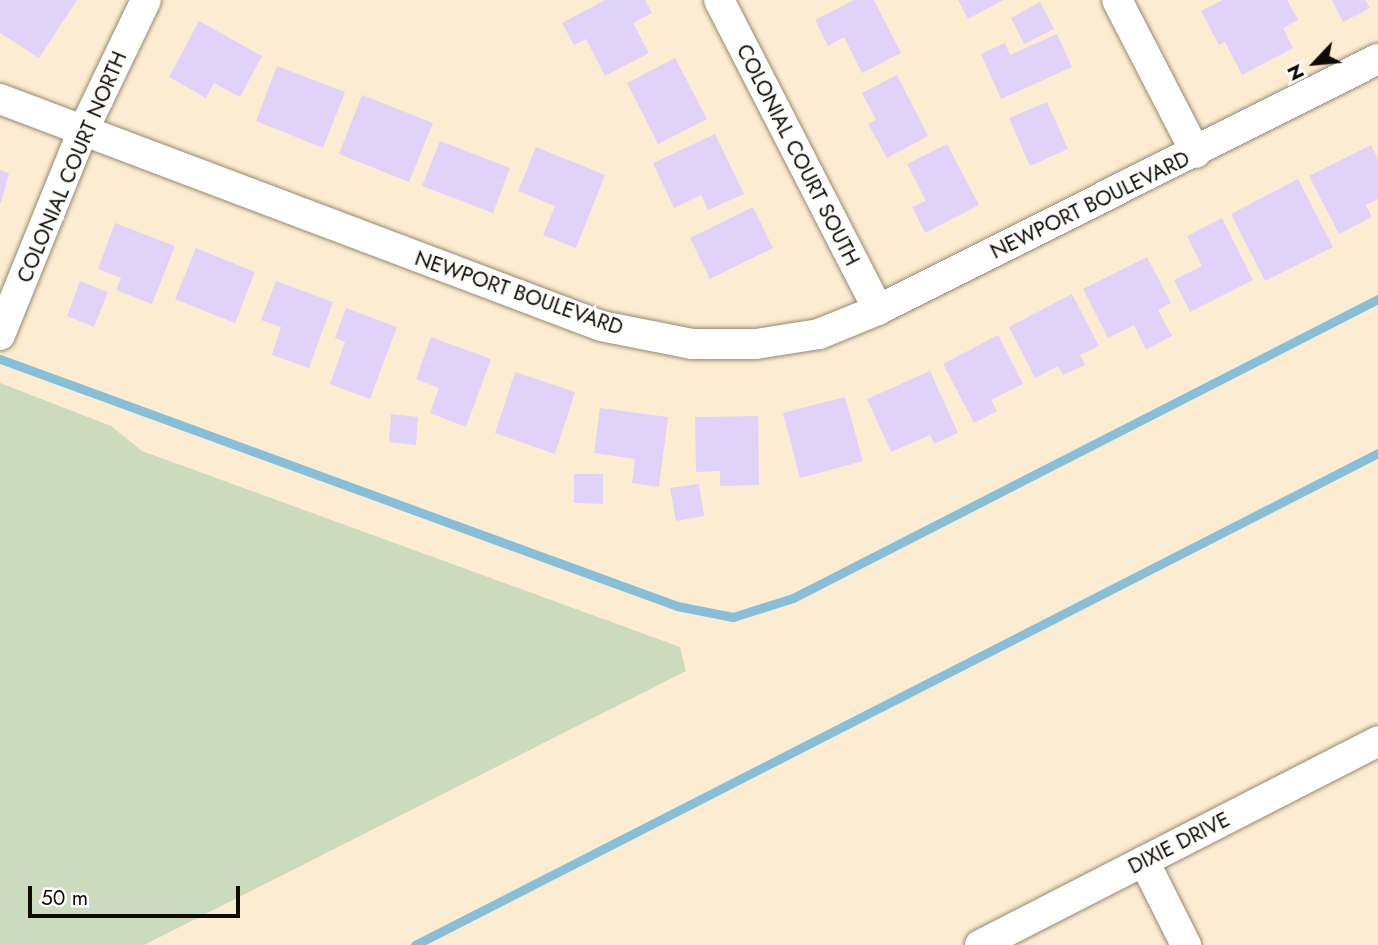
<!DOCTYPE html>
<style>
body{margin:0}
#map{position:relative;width:1378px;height:945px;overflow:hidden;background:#fcedd2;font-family:Jost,sans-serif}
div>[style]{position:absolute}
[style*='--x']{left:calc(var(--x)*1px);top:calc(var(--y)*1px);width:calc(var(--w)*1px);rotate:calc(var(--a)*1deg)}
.green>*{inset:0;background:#ccdabd}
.stream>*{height:9px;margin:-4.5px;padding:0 4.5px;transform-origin:4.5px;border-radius:4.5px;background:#87bfd9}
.building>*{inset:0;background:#e1d2f9}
.roads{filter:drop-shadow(0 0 2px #968970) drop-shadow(0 0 2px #968970)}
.street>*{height:30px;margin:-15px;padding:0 15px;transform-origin:15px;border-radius:15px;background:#fff}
span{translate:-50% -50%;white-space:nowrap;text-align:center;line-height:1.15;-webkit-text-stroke:5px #fff;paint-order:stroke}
.street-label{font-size:21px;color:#100c04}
.north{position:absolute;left:1280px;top:28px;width:70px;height:70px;-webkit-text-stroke:5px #fff;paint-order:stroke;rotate:244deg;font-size:19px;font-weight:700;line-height:28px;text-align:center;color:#100c04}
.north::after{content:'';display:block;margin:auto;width:24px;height:32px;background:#100c04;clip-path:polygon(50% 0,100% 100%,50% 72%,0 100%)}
.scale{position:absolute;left:28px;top:886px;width:212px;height:32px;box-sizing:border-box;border:4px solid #100c04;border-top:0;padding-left:9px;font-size:21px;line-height:24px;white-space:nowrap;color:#100c04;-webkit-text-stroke:5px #fff;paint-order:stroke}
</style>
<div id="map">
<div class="green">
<div style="clip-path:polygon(0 383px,111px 426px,142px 451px,680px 647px,686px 671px,144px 945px,0 945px)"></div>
</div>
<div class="stream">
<div style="--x:0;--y:359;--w:721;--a:20.04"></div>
<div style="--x:677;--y:606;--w:57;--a:11.1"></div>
<div style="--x:733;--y:617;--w:63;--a:-17.6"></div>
<div style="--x:793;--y:598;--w:657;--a:-27.07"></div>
<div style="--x:415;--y:945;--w:1081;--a:-27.06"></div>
</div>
<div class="building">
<div style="clip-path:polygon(0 0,77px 0,39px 58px,0 33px)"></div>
<div style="clip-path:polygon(605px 0,645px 0,652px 13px,633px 23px,649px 53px,605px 76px,586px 39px,574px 45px,562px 23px)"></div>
<div style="clip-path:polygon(854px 0,874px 0,901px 53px,862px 73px,844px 37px,828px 46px,815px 20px)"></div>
<div style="clip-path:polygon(958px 0,1003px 0,968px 19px)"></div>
<div style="clip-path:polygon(1223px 0,1287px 0,1298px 20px,1283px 28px,1293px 48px,1242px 75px,1225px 42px,1219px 45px,1201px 11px)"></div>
<div style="clip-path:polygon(1332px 0,1365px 0,1370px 8px,1343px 22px)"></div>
<div style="clip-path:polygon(1040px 2px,1054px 29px,1024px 44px,1011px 18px)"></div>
<div style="clip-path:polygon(199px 21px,262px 56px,240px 97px,214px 83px,206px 98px,169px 77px)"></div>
<div style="clip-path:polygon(1057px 34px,1072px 67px,1001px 99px,981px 54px,1005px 43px,1010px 55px)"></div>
<div style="clip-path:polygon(675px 58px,707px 119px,658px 144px,627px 83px)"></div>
<div style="clip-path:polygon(277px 66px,345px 92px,323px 148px,256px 121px)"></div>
<div style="clip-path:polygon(897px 75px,928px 136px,887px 158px,868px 124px,876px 120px,862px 93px)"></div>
<div style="clip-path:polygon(362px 95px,433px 123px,409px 182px,339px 154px)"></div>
<div style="clip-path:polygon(1047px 102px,1068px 149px,1030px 166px,1009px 118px)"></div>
<div style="clip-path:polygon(715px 134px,744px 194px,708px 210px,701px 195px,674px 208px,653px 163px)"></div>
<div style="clip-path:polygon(440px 141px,510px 168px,493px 213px,422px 186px)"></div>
<div style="clip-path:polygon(947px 144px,979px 205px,925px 233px,912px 207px,926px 201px,907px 164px)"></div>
<div style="clip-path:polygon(1371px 145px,1378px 159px,1378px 199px,1366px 205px,1372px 217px,1339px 234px,1309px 176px)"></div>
<div style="clip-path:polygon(536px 147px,605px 175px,576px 248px,543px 235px,555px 206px,518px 191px)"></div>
<div style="clip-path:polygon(0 170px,9px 173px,1px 203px,0 203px)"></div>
<div style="clip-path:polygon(1298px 179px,1333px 247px,1265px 281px,1231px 214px)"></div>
<div style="clip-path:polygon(753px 207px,773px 248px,710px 279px,690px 238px)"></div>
<div style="clip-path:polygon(1222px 218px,1253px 280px,1190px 312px,1174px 280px,1202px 266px,1187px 236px)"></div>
<div style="clip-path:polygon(115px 223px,175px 246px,152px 304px,116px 290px,121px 278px,98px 269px)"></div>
<div style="clip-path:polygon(196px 248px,255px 272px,235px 323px,175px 299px)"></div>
<div style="clip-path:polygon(1147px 257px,1171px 303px,1158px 310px,1172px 336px,1146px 350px,1134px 325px,1108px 338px,1083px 289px)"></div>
<div style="clip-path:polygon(80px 281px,108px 292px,94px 327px,67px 316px)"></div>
<div style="clip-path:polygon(276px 281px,333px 302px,309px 368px,272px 355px,281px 327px,261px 320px)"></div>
<div style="clip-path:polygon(1072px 294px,1099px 346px,1080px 355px,1085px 365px,1063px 375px,1058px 366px,1035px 378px,1009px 327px)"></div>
<div style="clip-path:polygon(346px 308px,397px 327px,370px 399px,330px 384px,345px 342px,335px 338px)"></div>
<div style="clip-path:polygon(998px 335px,1023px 384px,991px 400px,997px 411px,974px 423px,943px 364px)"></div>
<div style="clip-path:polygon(431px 337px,491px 359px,466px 427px,430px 413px,439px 388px,416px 379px)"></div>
<div style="clip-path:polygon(930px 371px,958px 433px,934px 444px,930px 435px,891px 452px,867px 399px)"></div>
<div style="clip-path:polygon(515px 372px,575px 392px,555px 454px,495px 433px)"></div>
<div style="clip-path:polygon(845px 397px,863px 461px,800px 478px,783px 413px)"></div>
<div style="clip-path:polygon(600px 408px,668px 417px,659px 487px,632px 483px,635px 459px,594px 453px)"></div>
<div style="clip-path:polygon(391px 414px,418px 417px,416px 445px,389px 442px)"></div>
<div style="clip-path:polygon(758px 416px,759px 485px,720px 486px,720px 471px,696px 472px,695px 417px)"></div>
<div style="clip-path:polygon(574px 474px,603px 474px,603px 504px,574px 503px)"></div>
<div style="clip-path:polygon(699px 484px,704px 516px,676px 521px,670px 488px)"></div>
</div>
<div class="roads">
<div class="street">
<div style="--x:719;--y:0;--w:348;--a:62.8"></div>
<div style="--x:1117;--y:0;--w:172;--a:62.7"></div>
<div style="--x:0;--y:99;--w:642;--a:20.69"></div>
<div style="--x:601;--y:326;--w:93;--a:11.2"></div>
<div style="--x:692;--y:344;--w:64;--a:0"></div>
<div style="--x:756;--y:344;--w:64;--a:-9"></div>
<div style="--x:819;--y:334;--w:64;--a:-22.1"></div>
<div style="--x:878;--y:310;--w:559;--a:-26.66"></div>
<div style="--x:0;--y:335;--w:220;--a:-67.9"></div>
<div style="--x:83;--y:131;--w:145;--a:-64.3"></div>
<div style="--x:1144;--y:861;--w:94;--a:63.4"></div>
<div style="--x:980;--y:945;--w:447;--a:-27.1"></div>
</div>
</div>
<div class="street-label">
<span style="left:798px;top:155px;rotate:63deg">COLONIAL COURT SOUTH</span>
<span style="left:72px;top:167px;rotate:-67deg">COLONIAL COURT NORTH</span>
<span style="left:1090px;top:205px;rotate:-26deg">NEWPORT BOULEVARD</span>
<span style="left:519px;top:293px;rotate:19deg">NEWPORT BOULEVARD</span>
<span style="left:1179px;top:843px;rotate:-27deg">DIXIE DRIVE</span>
</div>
<div class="north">N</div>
<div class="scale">50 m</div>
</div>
